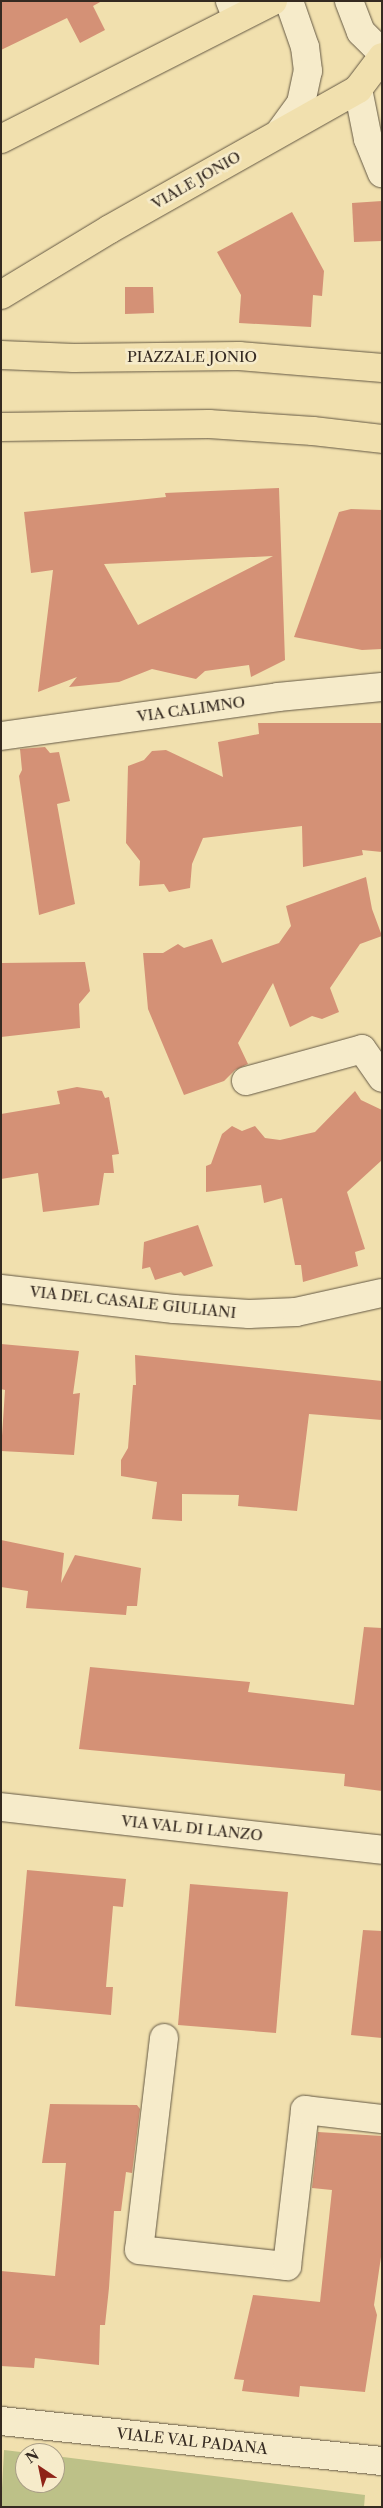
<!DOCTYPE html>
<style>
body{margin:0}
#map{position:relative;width:383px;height:2508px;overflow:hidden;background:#f1e0ae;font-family:"Libre Caslon Text",serif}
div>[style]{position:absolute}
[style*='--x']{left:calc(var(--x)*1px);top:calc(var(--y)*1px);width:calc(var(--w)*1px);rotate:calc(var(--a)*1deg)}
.green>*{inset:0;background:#bdc188}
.building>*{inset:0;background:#d49176}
.roads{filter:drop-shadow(0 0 1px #645844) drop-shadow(0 0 1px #645844)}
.minor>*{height:28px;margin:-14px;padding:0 14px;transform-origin:14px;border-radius:14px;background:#f6ebca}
.major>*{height:28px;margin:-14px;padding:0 14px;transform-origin:14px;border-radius:14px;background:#f1e0ae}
span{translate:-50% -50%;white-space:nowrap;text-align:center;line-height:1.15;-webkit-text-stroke:5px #f6ebca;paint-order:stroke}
.street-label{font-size:15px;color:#352a21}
.frame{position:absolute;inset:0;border:2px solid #352a21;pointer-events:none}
.north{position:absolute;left:15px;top:2443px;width:50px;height:50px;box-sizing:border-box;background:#f6ebca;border:1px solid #a99e86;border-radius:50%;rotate:326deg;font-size:14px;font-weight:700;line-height:20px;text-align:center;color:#352a21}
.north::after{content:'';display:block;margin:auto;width:18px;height:22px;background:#8f2418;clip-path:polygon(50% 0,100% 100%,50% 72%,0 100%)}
</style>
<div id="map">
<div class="green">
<div style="clip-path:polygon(4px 2450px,29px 2453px,25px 2453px,25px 2483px,55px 2483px,55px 2456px,365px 2495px,364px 2507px,1px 2507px)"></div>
</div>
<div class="building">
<div style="clip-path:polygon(1px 1px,102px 1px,93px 6px,105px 30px,80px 43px,67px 18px,1px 50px)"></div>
<div style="clip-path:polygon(382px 201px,382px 241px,354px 242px,352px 203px)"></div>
<div style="clip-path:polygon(292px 212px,324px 271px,322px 296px,313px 295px,311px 327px,239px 323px,241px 295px,217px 252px)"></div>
<div style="clip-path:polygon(125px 287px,153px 287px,154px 313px,125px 314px)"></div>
<div style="clip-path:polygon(evenodd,279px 488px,285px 660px,251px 677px,249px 665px,205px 671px,196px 679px,152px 669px,119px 682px,69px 687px,77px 677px,38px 692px,53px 570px,31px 573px,24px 512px,166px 497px,165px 493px,279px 488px,273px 556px,138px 625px,104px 564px,273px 556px)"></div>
<div style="clip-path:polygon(351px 509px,382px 510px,382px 649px,362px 650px,294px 637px,339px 512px)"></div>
<div style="clip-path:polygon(258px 723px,382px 723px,382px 852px,362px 850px,363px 855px,303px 867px,302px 826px,203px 838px,192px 864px,190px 888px,169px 892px,164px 884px,139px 886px,140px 861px,126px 843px,128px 766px,144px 760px,152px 751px,166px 750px,223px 777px,218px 742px,259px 734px)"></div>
<div style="clip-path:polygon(45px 747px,50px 753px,59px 752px,70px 801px,57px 804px,75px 904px,39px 915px,19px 776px,22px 770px,20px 749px)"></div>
<div style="clip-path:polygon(366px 877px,372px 909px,382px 936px,360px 944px,330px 988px,339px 1012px,322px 1019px,312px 1016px,290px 1027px,273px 983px,238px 1043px,248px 1064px,235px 1070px,224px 1081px,184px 1095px,148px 1009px,143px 953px,163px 953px,178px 944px,184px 948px,212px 939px,222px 963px,279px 943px,291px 926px,286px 906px)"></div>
<div style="clip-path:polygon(85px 962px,90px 991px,79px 1004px,80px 1028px,1px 1037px,1px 963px)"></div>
<div style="clip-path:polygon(77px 1087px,102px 1091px,105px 1098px,109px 1097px,119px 1154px,112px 1155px,114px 1173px,104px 1173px,99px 1205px,43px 1212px,38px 1173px,1px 1179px,1px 1114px,60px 1104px,57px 1091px)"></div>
<div style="clip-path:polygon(355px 1091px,361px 1100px,382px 1110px,382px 1160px,347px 1192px,365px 1249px,355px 1252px,358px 1266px,303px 1282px,301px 1265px,295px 1265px,282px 1198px,264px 1203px,261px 1185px,206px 1192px,206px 1166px,211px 1164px,222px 1134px,232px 1126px,242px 1131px,255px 1126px,265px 1138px,280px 1140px,315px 1132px)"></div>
<div style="clip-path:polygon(198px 1225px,213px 1266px,184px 1276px,181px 1272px,155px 1280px,150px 1267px,142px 1269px,144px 1242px)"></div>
<div style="clip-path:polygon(1px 1344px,79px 1351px,73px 1394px,80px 1393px,74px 1455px,1px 1451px,5px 1390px,1px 1389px)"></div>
<div style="clip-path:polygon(135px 1355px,382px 1381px,382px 1420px,309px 1414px,297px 1511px,238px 1506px,239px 1495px,182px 1494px,182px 1521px,152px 1519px,157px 1482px,121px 1476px,121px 1460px,128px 1448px,133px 1385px,136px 1385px)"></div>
<div style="clip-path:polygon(1px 1540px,64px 1553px,61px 1583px,75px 1555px,141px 1568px,137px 1606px,127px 1606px,126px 1615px,26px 1608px,28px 1591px,1px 1587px)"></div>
<div style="clip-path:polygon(364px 1627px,382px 1628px,382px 1791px,344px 1786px,345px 1774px,79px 1749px,90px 1667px,250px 1682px,248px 1692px,354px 1705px)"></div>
<div style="clip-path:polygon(27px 1870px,126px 1879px,123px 1907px,113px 1906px,106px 1987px,113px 1987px,111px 2015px,15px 2006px)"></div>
<div style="clip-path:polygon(190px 1884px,288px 1892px,276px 2033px,178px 2025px)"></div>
<div style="clip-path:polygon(363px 1930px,382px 1931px,382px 2038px,351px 2035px)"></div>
<div style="clip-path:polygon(50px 2104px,137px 2105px,140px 2109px,132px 2173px,126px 2172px,121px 2211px,114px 2211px,109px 2288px,105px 2325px,100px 2325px,99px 2365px,35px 2358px,34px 2368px,1px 2366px,1px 2271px,55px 2276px,66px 2163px,42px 2163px)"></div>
<div style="clip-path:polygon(318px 2132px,382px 2136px,382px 2250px,374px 2305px,377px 2315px,365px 2392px,300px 2386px,299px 2397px,242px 2391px,244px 2380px,234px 2379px,253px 2295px,320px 2302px,332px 2190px,312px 2188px)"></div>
</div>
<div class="roads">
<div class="minor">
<div style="--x:230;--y:1;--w:18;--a:68"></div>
<div style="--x:349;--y:1;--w:33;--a:69"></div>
<div style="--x:361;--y:32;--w:30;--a:45"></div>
<div style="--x:358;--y:89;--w:51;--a:78.7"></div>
<div style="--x:368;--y:139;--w:37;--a:68"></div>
<div style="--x:280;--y:132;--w:36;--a:-54"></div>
<div style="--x:301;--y:103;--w:33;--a:-78"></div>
<div style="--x:308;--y:71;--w:24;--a:-97"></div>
<div style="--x:305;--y:47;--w:49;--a:-109.2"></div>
<div style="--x:1;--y:736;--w:280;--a:-8"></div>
<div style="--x:278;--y:697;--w:104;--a:-5.5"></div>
<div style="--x:246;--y:1081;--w:120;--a:-15.4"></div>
<div style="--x:362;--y:1049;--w:35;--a:55"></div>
<div style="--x:1;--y:1289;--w:174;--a:6.6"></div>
<div style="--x:174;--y:1309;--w:75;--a:3.8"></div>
<div style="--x:249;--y:1314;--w:47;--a:-2.4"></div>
<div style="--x:296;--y:1312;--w:88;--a:-12.5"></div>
<div style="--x:1;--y:1807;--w:383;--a:6.4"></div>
<div style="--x:164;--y:2038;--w:213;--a:96.7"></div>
<div style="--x:139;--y:2250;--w:149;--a:6.2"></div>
<div style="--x:287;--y:2266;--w:157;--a:-83.4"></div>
<div style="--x:305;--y:2110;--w:78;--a:6.7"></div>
<div style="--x:1;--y:2421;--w:383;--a:6"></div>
</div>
<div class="major">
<div style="--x:1;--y:139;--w:305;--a:-26.9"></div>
<div style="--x:1;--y:295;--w:127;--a:-31.2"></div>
<div style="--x:110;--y:229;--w:285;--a:-29.4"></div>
<div style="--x:358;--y:89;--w:40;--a:-53"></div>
<div style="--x:1;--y:355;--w:73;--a:2.4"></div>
<div style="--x:74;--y:358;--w:165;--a:-0.7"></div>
<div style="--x:239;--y:356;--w:144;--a:4.8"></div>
<div style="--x:1;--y:427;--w:208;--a:-0.8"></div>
<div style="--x:209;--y:424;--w:104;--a:3.9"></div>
<div style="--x:313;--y:431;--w:69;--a:6.6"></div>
</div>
</div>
<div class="street-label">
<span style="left:196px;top:180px;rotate:-30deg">VIALE JONIO</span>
<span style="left:192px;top:357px">PIAZZALE JONIO</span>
<span style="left:191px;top:709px;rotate:-8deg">VIA CALIMNO</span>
<span style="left:133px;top:1302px;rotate:6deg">VIA DEL CASALE GIULIANI</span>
<span style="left:192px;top:1828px;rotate:6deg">VIA VAL DI LANZO</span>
<span style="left:192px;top:2441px;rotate:6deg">VIALE VAL PADANA</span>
</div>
<div class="frame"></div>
<div class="north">N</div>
</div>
